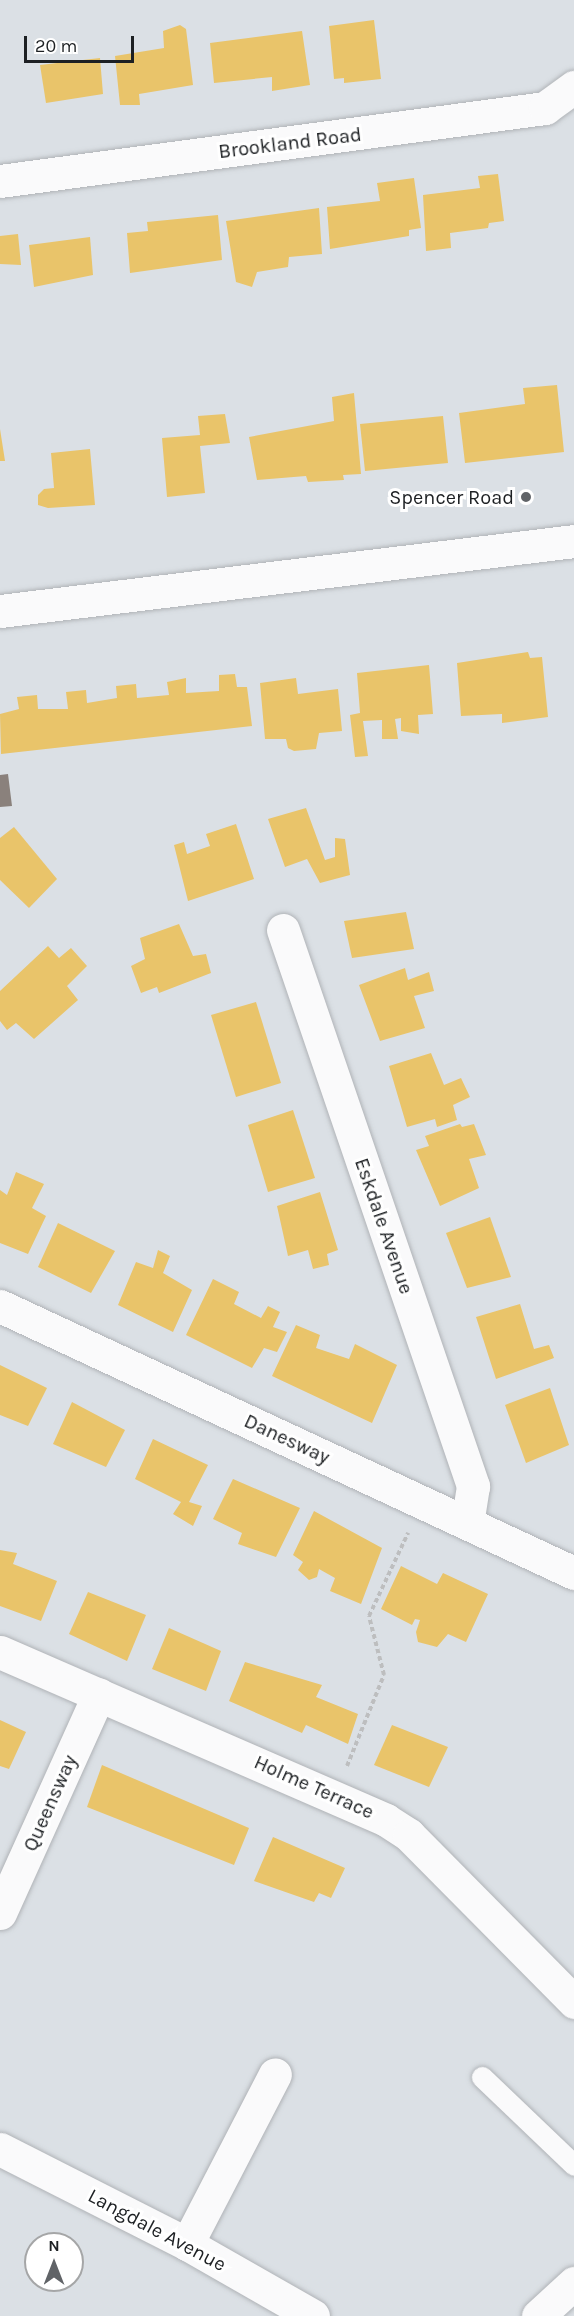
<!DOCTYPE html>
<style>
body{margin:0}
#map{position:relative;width:574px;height:2316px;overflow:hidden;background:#dbe0e5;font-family:Karla,sans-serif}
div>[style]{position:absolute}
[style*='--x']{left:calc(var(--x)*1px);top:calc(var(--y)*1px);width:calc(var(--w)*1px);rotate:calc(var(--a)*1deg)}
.homes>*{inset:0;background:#e9c46a}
.industry>*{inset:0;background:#8a817c}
.path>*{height:4px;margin-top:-2px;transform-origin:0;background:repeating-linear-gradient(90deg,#bdbebf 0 4.5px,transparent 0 7.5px)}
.roads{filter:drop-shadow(0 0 2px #b0b3b7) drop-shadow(0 0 2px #b0b3b7)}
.lane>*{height:21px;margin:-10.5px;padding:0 10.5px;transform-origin:10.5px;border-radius:10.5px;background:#fafafb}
.street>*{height:33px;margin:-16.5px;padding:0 16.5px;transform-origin:16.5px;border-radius:16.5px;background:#fafafb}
.secondary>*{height:33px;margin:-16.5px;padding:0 16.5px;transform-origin:16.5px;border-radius:16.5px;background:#fafafb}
.dots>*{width:16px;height:16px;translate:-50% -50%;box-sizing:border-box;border:3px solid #fff;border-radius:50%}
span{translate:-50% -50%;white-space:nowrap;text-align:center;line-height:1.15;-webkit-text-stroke:6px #fff;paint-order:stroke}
.street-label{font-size:20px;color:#1d2023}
.poi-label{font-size:20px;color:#1d2023}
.right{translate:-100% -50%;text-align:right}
.north{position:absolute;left:24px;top:2232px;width:60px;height:60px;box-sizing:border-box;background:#fff;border:2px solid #a5a6a7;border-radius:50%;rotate:0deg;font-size:16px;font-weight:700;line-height:24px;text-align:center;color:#1d2023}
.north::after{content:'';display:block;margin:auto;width:21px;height:27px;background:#606367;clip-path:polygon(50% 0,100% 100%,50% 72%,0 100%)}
.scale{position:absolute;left:24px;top:36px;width:110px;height:27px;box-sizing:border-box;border:3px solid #1d2023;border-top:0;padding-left:8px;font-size:18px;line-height:21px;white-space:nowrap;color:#1d2023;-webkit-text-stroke:4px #fff;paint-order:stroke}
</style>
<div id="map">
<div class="homes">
<div style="clip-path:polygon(374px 20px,381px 79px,344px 83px,344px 78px,334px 79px,329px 26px)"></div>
<div style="clip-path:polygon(180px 25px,186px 29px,193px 85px,139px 94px,140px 105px,120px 105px,115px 56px,164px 48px,163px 31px)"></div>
<div style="clip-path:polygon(302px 31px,310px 85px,272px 91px,272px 77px,214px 83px,210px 43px)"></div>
<div style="clip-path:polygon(100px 58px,103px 94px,46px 103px,40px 65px)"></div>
<div style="clip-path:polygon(498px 174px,504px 221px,489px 223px,488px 228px,450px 233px,451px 248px,426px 251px,423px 195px,480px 188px,478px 176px)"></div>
<div style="clip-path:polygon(414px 178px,421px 228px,409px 230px,409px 236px,330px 249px,327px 207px,380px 201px,377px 183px)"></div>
<div style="clip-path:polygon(319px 208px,322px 254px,289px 257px,288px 267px,257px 272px,252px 287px,236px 282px,226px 221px)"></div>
<div style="clip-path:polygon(218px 215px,222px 260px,130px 273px,127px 233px,148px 231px,147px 222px)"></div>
<div style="clip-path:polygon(18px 234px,21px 265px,0 264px,0 236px)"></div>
<div style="clip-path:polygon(90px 237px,93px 275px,34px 287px,29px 245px)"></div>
<div style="clip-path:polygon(557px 385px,564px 452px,465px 463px,459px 413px,525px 404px,523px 388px)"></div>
<div style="clip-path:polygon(354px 393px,361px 474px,343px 475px,344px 480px,308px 482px,306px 476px,257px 480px,249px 437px,334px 421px,332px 397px)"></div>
<div style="clip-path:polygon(225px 414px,230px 443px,200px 446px,205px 493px,167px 497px,162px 438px,200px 435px,198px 416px)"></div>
<div style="clip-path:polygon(443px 416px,448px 463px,365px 471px,360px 424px)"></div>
<div style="clip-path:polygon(0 429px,5px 461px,0 461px)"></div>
<div style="clip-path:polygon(90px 449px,95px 505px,48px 508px,38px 505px,38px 495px,44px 489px,54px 488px,51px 453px)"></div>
<div style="clip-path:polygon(528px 652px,530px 658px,542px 657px,548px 717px,502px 723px,502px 714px,461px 716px,457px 663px)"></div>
<div style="clip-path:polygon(429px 665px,433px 714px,418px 715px,419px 734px,401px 731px,401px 718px,395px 719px,398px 739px,382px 739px,382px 720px,363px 721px,368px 756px,355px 757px,350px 715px,360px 713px,357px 673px)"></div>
<div style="clip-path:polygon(235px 674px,237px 687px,247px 687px,252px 726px,1px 754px,0 714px,19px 709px,17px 697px,37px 695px,38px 709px,68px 709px,66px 692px,86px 690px,87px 703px,117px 698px,116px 686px,136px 684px,137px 698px,169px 695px,167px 682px,186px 678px,186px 693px,219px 691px,219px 675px)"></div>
<div style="clip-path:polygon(296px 678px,298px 694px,338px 689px,342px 731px,319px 733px,316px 749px,294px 751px,288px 748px,286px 739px,265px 739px,260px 683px)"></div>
<div style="clip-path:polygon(306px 808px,325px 860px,335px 857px,335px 838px,345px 839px,350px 875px,320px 883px,307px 859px,285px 867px,268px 819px)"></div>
<div style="clip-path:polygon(236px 824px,254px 879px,188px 901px,174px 845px,184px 842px,187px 854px,210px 846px,206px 834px)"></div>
<div style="clip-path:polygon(14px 827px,57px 879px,29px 908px,0 880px,0 838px)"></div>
<div style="clip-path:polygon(406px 912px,414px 949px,352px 958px,344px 921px)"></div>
<div style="clip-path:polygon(179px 924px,193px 956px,206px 954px,211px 973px,159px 993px,157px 987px,141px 993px,131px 966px,145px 959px,140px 938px)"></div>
<div style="clip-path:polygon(48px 946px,59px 958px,71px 948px,87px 966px,67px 986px,78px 1000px,34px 1039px,16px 1023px,7px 1030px,0 1021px,0 991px)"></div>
<div style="clip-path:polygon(405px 968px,408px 980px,429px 972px,434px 991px,414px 996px,425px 1028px,380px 1041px,359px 985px)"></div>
<div style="clip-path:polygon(256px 1002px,281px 1083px,236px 1097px,211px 1015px)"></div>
<div style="clip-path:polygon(431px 1053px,444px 1085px,461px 1078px,470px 1097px,453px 1105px,457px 1120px,437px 1127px,435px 1119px,407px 1127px,389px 1066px)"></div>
<div style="clip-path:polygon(293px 1110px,315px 1178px,268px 1192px,248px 1125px)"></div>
<div style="clip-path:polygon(460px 1124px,462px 1127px,474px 1124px,486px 1155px,469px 1159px,479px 1188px,440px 1206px,416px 1150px,429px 1146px,425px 1136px)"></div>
<div style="clip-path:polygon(16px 1172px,44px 1184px,32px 1208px,46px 1216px,28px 1254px,0 1243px,0 1190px,7px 1195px)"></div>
<div style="clip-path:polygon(320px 1192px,338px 1250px,327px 1254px,329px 1265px,313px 1269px,308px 1250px,288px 1256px,277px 1206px)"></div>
<div style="clip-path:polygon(490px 1217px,511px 1277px,467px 1288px,446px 1233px)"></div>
<div style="clip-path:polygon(58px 1223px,115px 1251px,91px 1293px,38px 1267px)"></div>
<div style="clip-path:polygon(158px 1250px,170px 1256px,163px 1273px,192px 1290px,173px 1332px,118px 1305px,136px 1262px,153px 1268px)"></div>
<div style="clip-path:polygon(213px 1279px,239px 1292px,234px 1304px,261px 1318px,268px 1306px,280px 1312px,273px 1327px,287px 1332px,277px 1352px,264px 1348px,252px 1368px,186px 1335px)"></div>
<div style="clip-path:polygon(520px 1304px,534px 1349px,549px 1345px,554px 1358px,496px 1379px,476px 1317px)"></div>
<div style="clip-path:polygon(296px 1325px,320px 1335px,316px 1348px,349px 1359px,355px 1344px,397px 1365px,372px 1423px,272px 1376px)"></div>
<div style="clip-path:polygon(0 1365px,47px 1388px,28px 1426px,0 1415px)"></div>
<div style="clip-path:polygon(550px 1388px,569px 1445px,526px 1463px,505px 1405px)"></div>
<div style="clip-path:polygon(72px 1402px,125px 1430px,106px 1467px,53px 1444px)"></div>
<div style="clip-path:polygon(153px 1439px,208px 1465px,189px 1502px,202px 1506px,193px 1526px,173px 1514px,181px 1502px,135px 1479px)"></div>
<div style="clip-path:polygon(233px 1479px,300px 1508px,276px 1557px,238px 1544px,242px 1533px,213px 1519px)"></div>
<div style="clip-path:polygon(314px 1511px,382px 1548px,361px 1604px,330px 1591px,335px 1578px,319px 1569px,317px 1577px,309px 1580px,298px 1570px,303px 1562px,293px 1555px)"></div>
<div style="clip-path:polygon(0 1550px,17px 1553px,13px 1564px,57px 1581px,41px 1621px,0 1606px)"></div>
<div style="clip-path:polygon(401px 1566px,437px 1584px,443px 1573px,488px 1594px,466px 1642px,448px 1634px,437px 1647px,418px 1642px,416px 1632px,420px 1620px,415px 1619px,412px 1625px,381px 1609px)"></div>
<div style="clip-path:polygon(88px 1592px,146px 1615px,127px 1661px,69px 1634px)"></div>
<div style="clip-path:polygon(169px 1628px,221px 1651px,206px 1691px,152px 1669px)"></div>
<div style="clip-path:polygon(245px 1662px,322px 1685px,316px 1697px,358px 1714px,348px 1744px,306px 1725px,302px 1733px,229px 1701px)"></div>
<div style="clip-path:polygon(0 1720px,26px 1732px,9px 1769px,0 1766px)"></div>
<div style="clip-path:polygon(392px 1725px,448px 1747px,429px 1787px,374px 1765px)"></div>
<div style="clip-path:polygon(102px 1765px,249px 1828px,234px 1865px,87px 1807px)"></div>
<div style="clip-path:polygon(273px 1837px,345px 1868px,331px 1898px,319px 1893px,314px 1902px,254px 1881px)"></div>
</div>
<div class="industry">
<div style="clip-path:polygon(8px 774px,12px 806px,0 807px,0 775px)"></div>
</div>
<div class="path">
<div style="--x:347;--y:1766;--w:98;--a:-67.9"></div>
<div style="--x:384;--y:1675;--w:61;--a:-104.3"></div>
<div style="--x:369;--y:1616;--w:92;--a:-64.8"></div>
</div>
<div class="roads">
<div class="lane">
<div style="--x:482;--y:2077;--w:127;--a:43.7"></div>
</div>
<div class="street">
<div style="--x:0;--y:181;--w:550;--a:-7.63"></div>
<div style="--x:545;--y:108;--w:36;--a:-36"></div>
<div style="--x:283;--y:930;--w:588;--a:71.13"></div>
<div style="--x:473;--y:1486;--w:37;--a:99"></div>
<div style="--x:0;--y:1306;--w:633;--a:24.95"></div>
<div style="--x:0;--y:1652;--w:421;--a:23.5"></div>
<div style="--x:386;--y:1820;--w:27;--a:33"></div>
<div style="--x:409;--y:1835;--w:235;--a:45.3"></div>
<div style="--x:0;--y:1913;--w:240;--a:-65.7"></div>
<div style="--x:0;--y:2149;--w:210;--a:26.9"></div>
<div style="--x:187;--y:2244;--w:145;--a:29.7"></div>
<div style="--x:187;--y:2244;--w:191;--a:-62.6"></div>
<div style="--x:538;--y:2316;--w:49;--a:-42.5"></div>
</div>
<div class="secondary">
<div style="--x:0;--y:611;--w:578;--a:-6.95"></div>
</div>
</div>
<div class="dots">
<div style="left:526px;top:497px;background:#606367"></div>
</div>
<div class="street-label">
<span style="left:290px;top:143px;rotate:-7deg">Brookland Road</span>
<span style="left:384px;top:1226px;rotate:71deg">Eskdale Avenue</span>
<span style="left:287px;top:1439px;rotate:25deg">Danesway</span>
<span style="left:314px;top:1787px;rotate:24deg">Holme Terrace</span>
<span style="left:50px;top:1803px;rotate:-66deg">Queensway</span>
<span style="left:157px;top:2230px;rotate:28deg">Langdale Avenue</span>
</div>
<div class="poi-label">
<span class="right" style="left:514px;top:497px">Spencer Road</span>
</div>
<div class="north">N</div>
<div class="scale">20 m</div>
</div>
